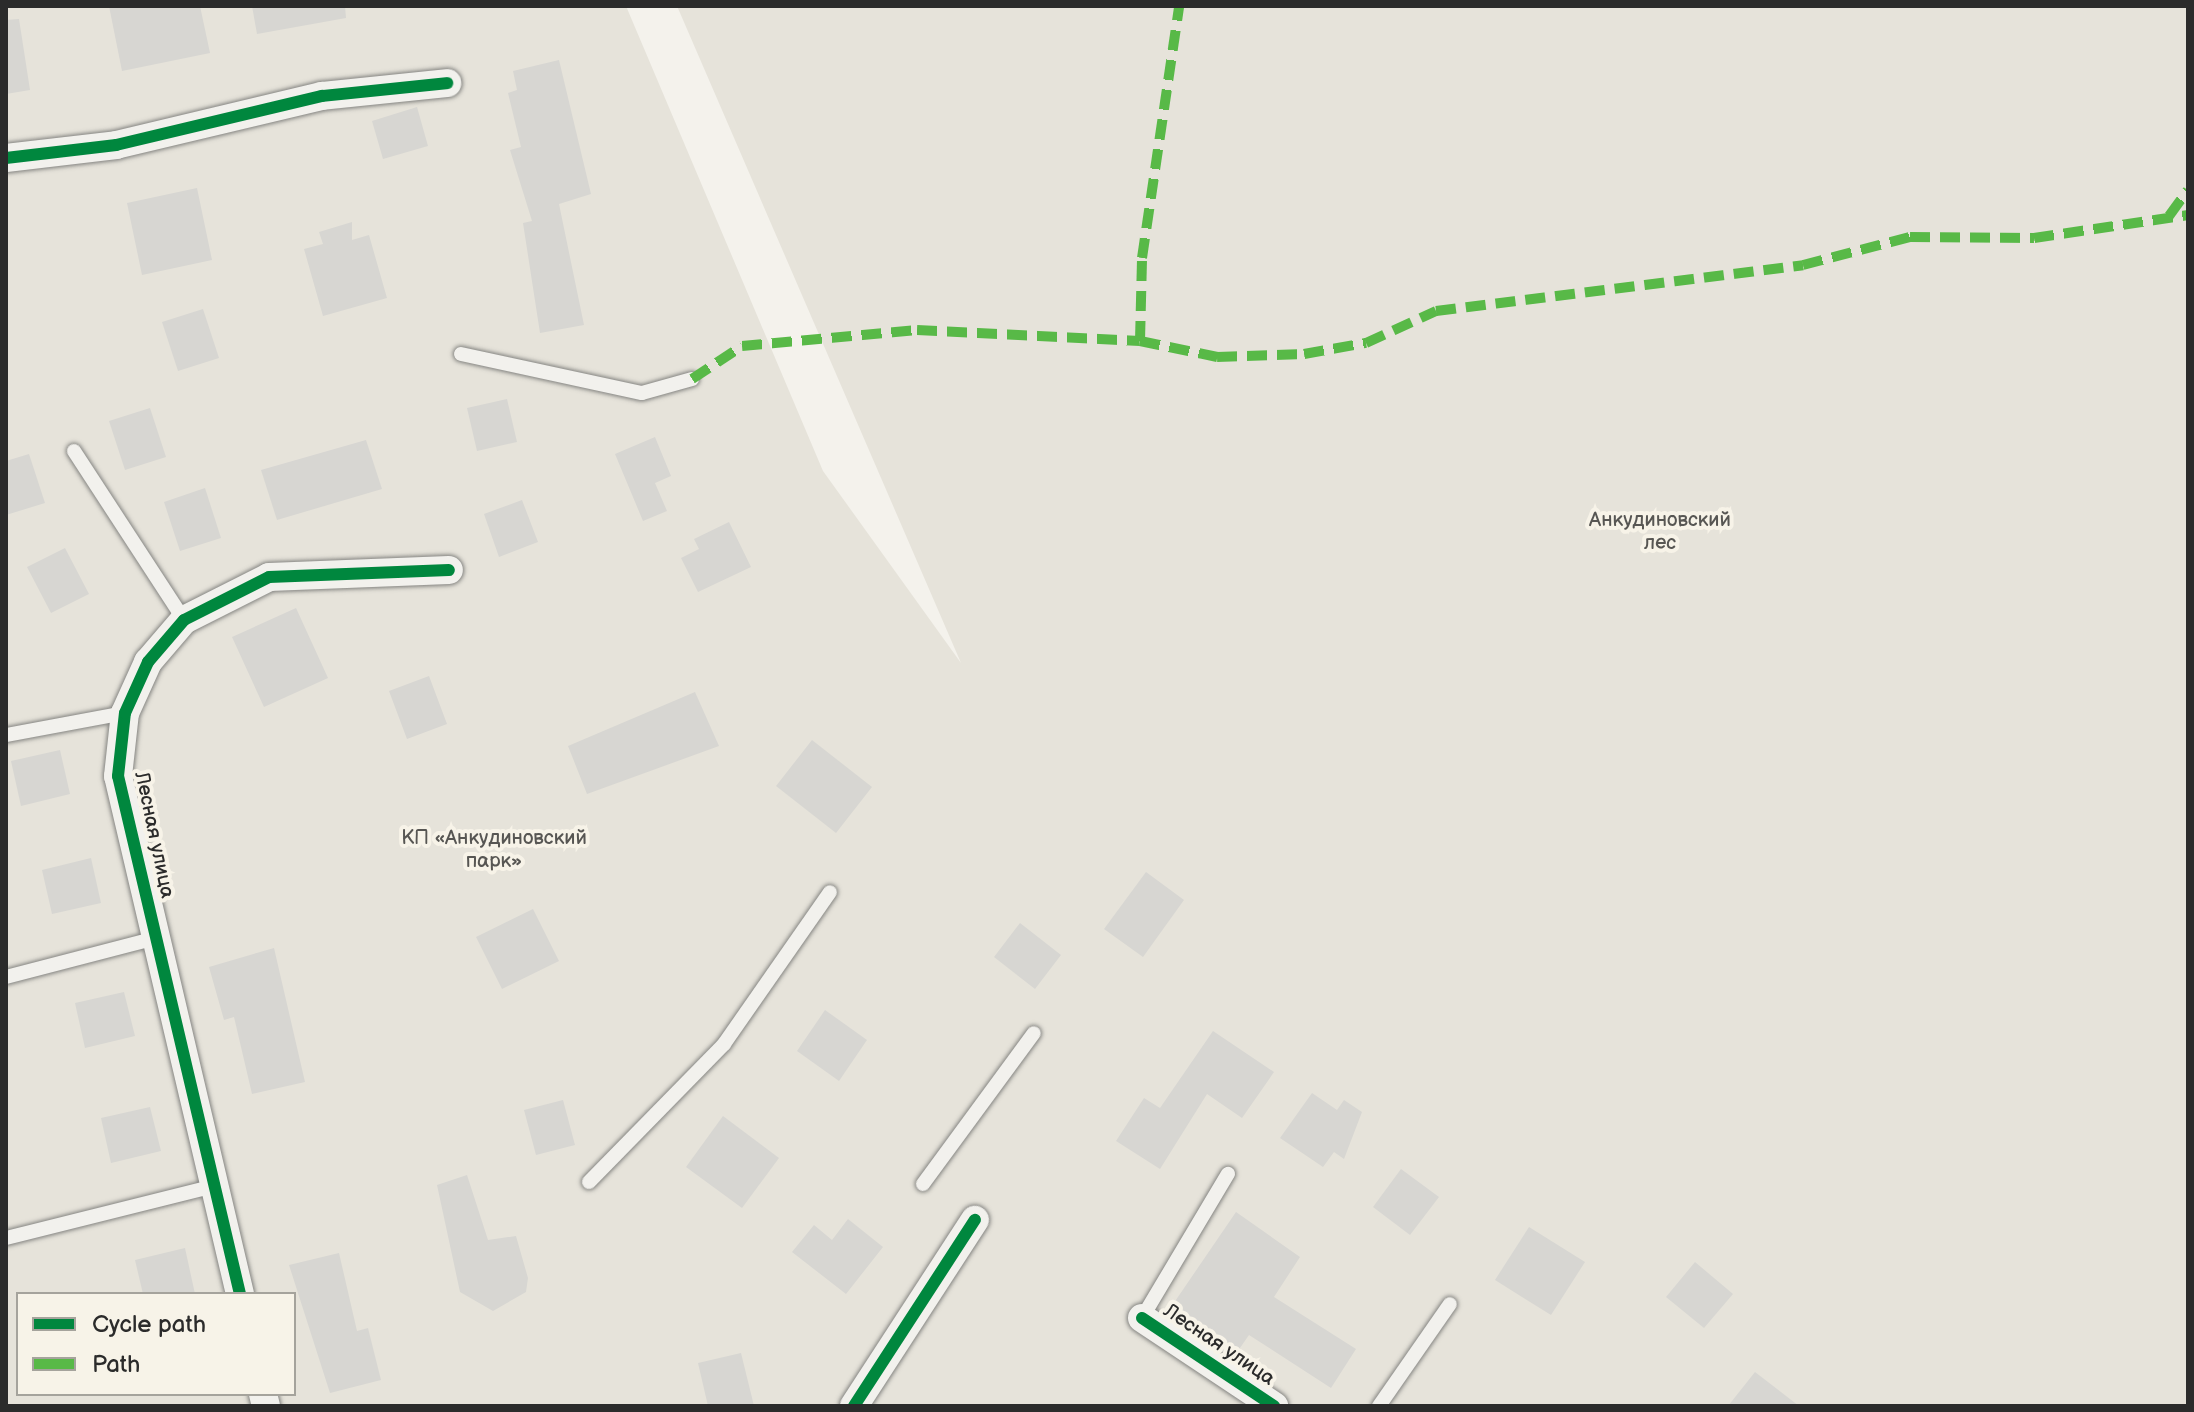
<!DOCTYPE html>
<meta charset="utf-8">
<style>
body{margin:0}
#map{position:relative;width:2194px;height:1412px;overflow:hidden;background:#f4f2ec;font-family:"Balsamiq Sans",sans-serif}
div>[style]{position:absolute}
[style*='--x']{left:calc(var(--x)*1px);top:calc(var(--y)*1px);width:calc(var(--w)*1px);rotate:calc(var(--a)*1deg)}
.green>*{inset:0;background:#e6e3da}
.building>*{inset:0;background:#d7d6d2}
.roads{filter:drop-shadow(0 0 2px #858582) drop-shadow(0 0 2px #858582)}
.service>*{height:14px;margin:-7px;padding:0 7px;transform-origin:7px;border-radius:7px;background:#f2f1ed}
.minor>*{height:28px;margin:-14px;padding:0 14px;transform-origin:14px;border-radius:14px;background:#f2f1ed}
.quiet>*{height:10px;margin-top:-5px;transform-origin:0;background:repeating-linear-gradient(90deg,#58b947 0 20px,transparent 0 30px)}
.cycleway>*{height:12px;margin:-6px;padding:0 6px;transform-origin:6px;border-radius:6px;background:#00873e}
span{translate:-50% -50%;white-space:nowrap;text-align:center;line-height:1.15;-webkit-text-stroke:8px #f7f3e8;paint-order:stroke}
.park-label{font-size:20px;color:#575653}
.street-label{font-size:20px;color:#2b2b2b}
.frame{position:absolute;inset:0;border:8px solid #2b2b2b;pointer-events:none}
.legend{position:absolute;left:16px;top:1292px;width:280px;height:104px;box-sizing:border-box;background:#f7f3e8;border:2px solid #a5a39c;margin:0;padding:10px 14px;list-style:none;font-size:24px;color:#2b2b2b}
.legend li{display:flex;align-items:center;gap:16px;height:40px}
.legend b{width:40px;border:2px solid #a5a39c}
</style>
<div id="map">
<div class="green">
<div style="clip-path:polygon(evenodd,6px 6px,626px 6px,823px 471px,961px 663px,677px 6px,2188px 6px,2188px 1406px,6px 1406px,6px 6px,18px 1294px,294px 1294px,294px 1394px,18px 1394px,18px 1294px)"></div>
</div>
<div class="building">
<div style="clip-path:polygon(109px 6px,200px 6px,210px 53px,122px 71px)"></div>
<div style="clip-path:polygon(252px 6px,345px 6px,346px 18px,257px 34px)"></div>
<div style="clip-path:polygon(19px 19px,30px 90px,6px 94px,6px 20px)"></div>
<div style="clip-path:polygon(559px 60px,591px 194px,559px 204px,584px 325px,540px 333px,523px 223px,532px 221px,510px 150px,521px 147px,508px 93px,517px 90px,513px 71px)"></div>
<div style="clip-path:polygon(417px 107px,428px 146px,383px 159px,372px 121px)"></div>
<div style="clip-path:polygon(197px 188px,212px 260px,142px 275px,127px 203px)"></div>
<div style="clip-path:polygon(352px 222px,352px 240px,369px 235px,387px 298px,323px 316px,304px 249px,323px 244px,319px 232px)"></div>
<div style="clip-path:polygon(203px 309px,219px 358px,178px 371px,162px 322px)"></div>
<div style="clip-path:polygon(507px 399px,517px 442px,477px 451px,467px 408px)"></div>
<div style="clip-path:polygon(150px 408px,166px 457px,125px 470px,109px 421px)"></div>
<div style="clip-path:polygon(655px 437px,671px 476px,655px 483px,667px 511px,643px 521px,615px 454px)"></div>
<div style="clip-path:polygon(366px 440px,382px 489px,277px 520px,261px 470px)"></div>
<div style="clip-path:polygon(29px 454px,45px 503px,6px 515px,6px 461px)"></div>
<div style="clip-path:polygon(205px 488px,221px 538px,180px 551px,164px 502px)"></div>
<div style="clip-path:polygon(522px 500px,538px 542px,499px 557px,484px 514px)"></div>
<div style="clip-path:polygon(729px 522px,751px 567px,698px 592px,681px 558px,699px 549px,694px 539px)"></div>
<div style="clip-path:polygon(65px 548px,89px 594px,51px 613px,27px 567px)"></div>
<div style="clip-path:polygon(296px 608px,328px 678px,264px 707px,232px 637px)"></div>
<div style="clip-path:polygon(429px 676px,447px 724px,407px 739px,389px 691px)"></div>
<div style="clip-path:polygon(695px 692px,719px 746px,587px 794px,568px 746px)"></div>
<div style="clip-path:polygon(812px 740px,872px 787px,836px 833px,776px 786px)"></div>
<div style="clip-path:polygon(60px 750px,70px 794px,21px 806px,11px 761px)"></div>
<div style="clip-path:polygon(91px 858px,101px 903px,52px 914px,42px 870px)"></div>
<div style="clip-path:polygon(1146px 872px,1184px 900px,1143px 957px,1104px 929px)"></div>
<div style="clip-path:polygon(533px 909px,559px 961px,502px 989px,476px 937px)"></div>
<div style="clip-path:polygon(1020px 923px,1061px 955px,1035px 989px,994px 957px)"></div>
<div style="clip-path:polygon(274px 948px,305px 1082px,252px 1094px,234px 1017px,224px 1020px,209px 967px)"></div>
<div style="clip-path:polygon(124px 992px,135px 1036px,85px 1048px,75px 1003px)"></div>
<div style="clip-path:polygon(825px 1010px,867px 1040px,839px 1081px,797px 1051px)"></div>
<div style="clip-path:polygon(1213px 1031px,1274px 1072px,1242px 1118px,1207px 1094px,1160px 1169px,1116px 1141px,1144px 1098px,1160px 1108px)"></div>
<div style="clip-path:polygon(1312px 1093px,1337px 1110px,1344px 1100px,1362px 1112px,1344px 1159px,1334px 1152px,1323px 1167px,1280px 1138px)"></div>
<div style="clip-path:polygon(563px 1100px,575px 1145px,536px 1155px,524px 1110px)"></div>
<div style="clip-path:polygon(150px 1107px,161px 1151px,111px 1163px,101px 1118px)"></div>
<div style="clip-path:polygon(723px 1116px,779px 1158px,742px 1208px,686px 1167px)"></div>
<div style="clip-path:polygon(1401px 1169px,1439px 1197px,1410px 1235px,1373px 1207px)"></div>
<div style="clip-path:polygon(467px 1175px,488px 1240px,516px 1236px,528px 1278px,526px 1292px,493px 1311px,460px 1292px,437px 1185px)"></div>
<div style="clip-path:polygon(1236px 1212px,1300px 1257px,1274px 1297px,1356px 1349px,1331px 1388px,1249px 1335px,1233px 1358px,1167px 1313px)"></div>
<div style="clip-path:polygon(848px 1219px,883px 1247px,846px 1294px,792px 1252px,814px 1225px,832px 1240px)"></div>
<div style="clip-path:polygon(1529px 1227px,1585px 1262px,1551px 1315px,1495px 1280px)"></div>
<div style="clip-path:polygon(185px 1248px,195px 1294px,143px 1294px,135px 1260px)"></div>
<div style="clip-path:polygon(339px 1253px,357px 1331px,368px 1328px,381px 1380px,330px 1393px,289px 1265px)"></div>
<div style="clip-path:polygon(1695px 1262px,1733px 1294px,1704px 1328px,1666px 1297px)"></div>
<div style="clip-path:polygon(741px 1353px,754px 1406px,708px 1406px,698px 1363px)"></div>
<div style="clip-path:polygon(1755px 1372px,1799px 1406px,1728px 1406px)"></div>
</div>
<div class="roads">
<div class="service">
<div style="--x:461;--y:354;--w:185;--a:12.2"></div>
<div style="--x:642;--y:393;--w:52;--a:-15.6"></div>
<div style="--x:74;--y:451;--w:202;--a:56.9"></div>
<div style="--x:6;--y:735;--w:121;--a:-10.5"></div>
<div style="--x:6;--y:977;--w:155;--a:-14.6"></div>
<div style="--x:589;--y:1182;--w:193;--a:-45.6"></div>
<div style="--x:724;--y:1044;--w:185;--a:-55.1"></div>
<div style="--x:923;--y:1184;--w:187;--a:-53.7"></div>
<div style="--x:6;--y:1238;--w:215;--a:-14"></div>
<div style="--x:1142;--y:1318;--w:168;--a:-59.2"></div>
<div style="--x:1379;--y:1406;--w:124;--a:-55.2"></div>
</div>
<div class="minor">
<div style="--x:6;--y:158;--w:111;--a:-6.7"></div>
<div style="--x:116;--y:145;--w:212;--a:-13.4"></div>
<div style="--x:322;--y:96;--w:126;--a:-5.9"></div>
<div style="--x:240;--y:1294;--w:532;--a:-103.25"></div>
<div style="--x:118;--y:776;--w:63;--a:-83.7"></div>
<div style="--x:125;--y:713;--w:56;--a:-65.7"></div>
<div style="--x:148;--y:662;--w:55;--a:-49.4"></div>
<div style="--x:184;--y:620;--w:95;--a:-26.8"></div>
<div style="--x:269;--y:577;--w:180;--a:-2.2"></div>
<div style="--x:1142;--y:1318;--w:159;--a:33.7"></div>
<div style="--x:263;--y:1394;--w:12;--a:76"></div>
<div style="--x:854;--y:1406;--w:222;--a:-57"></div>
</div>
</div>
<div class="quiet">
<div style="--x:2169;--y:216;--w:32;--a:-54"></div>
<div style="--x:1140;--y:341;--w:83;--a:-88.6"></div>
<div style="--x:1142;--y:258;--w:255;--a:-81.6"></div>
<div style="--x:692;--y:379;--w:60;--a:-33.4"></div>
<div style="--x:742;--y:346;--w:176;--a:-5.2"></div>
<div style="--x:917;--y:330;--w:223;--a:2.8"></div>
<div style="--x:1140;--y:341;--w:79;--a:11.7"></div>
<div style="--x:1217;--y:357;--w:87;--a:-2"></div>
<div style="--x:1304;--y:354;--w:63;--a:-10.1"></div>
<div style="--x:1366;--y:343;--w:77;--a:-24.6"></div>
<div style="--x:1436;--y:311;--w:370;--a:-7.1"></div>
<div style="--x:1803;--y:265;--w:111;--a:-14.7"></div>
<div style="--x:1910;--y:237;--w:124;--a:0.5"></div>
<div style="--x:2034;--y:238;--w:156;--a:-8.5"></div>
</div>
<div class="cycleway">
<div style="--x:6;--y:158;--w:111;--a:-6.7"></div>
<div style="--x:116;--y:145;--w:212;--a:-13.4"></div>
<div style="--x:322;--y:96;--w:126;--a:-5.9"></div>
<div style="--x:240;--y:1294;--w:532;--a:-103.25"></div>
<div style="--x:118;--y:776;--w:63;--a:-83.7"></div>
<div style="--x:125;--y:713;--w:56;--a:-65.7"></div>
<div style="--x:148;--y:662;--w:55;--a:-49.4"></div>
<div style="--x:184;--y:620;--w:95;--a:-26.8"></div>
<div style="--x:269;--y:577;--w:180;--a:-2.2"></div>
<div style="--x:1142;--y:1318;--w:159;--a:33.7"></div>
<div style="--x:854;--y:1406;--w:222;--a:-57"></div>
</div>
<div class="park-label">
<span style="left:1660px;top:532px">Анкудиновский<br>лес</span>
<span style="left:494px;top:850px">КП «Анкудиновский<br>парк»</span>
</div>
<div class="street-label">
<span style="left:154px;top:835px;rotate:78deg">Лесная улица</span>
<span style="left:1219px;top:1345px;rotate:34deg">Лесная улица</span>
</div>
<div class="frame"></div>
<ul class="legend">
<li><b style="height:10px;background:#00873e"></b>Cycle path</li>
<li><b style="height:10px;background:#58b947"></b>Path</li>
</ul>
</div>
